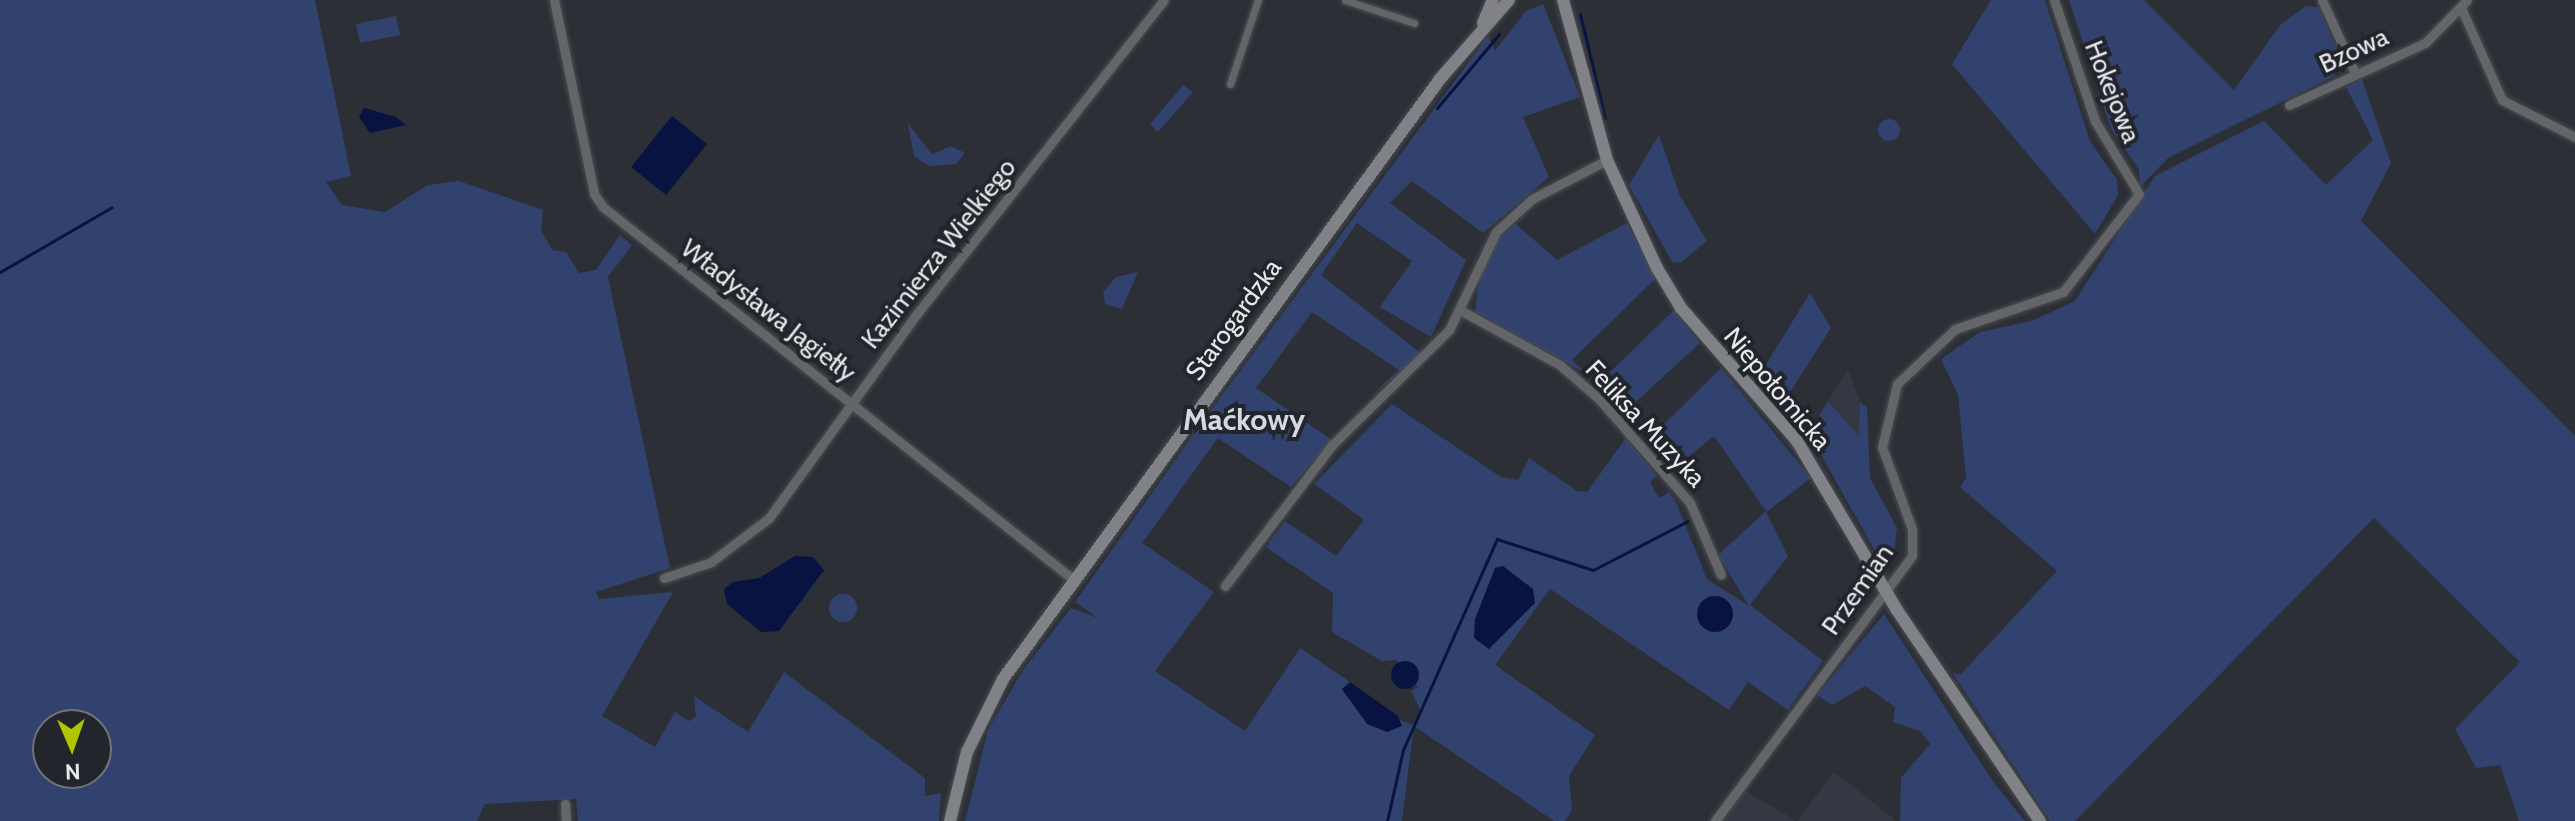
<!DOCTYPE html>
<meta charset="utf-8">
<style>
body{margin:0}
#map{position:relative;width:2575px;height:821px;overflow:hidden;background:#2c2f35;font-family:Cabin,sans-serif}
div>[style]{position:absolute}
[style*='--x']{left:calc(var(--x)*1px);top:calc(var(--y)*1px);width:calc(var(--w)*1px);rotate:calc(var(--a)*1deg)}
.built>*{inset:0;background:#333843}
.green>*{inset:0;background:#32426e}
.round{border-radius:50%}
.water>*{inset:0;background:#081341}
.stream>*{height:3px;margin:-1.5px;padding:0 1.5px;transform-origin:1.5px;border-radius:1.5px;background:#081341}
.roads{filter:drop-shadow(0 0 2px #4a4d52) drop-shadow(0 0 2px #4a4d52)}
.pedestrian>*{height:7px;margin:-3.5px;padding:0 3.5px;transform-origin:3.5px;border-radius:3.5px;background:#636568}
.minor>*{height:9px;margin:-4.5px;padding:0 4.5px;transform-origin:4.5px;border-radius:4.5px;background:#636568}
.secondary>*{height:12px;margin:-6px;padding:0 6px;transform-origin:6px;border-radius:6px;background:#808287}
span{translate:-50% -50%;white-space:nowrap;text-align:center;line-height:1.15;-webkit-text-stroke:8px #22252b;paint-order:stroke}
.street-label{font-size:26px;color:#e7e9ed}
.quarter-label{font-size:30px;color:#d5d9e1;font-weight:700}
.north{position:absolute;left:32px;top:709px;width:80px;height:80px;box-sizing:border-box;background:#22252b;border:2px solid #717379;border-radius:50%;rotate:178deg;font-size:22px;font-weight:700;line-height:32px;text-align:center;color:#e7e9ed}
.north::after{content:'';display:block;margin:auto;width:28px;height:36px;background:#b0c501;clip-path:polygon(50% 0,100% 100%,50% 72%,0 100%)}
</style>
<div id="map">
<div class="built">
<div style="clip-path:polygon(1848px 369px,1860px 402px,1860px 437px,1828px 401px)"></div>
<div style="clip-path:polygon(1834px 772px,1853px 786px,1896px 821px,1797px 821px)"></div>
<div style="clip-path:polygon(1745px 791px,1787px 815px,1795px 821px,1723px 821px)"></div>
</div>
<div class="green">
<div style="clip-path:polygon(evenodd,0 0,315px 0,351px 176px,326px 182px,342px 205px,385px 212px,428px 185px,459px 181px,543px 210px,541px 230px,552px 250px,566px 252px,579px 273px,596px 270px,620px 235px,632px 245px,608px 277px,670px 568px,596px 592px,599px 599px,673px 592px,602px 716px,655px 747px,675px 712px,689px 721px,696px 716px,694px 696px,748px 732px,784px 672px,925px 778px,925px 796px,941px 793px,939px 821px,578px 821px,576px 799px,485px 804px,477px 821px,0 821px,0 0,48px 725px,96px 725px,96px 773px,48px 773px,48px 725px)"></div>
<div style="clip-path:polygon(1991px 0,2045px 0,2090px 141px,2117px 180px,2118px 195px,2095px 234px,1952px 64px)"></div>
<div style="clip-path:polygon(2069px 0,2144px 0,2234px 90px,2280px 25px,2306px 6px,2319px 7px,2340px 58px,2334px 76px,2168px 158px,2140px 187px,2139px 170px,2111px 129px)"></div>
<div style="clip-path:polygon(1543px 4px,1580px 97px,1523px 117px,1549px 177px,1483px 233px,1412px 181px,1390px 203px,1466px 260px,1431px 337px,1380px 307px,1412px 261px,1357px 223px,1321px 275px,1422px 354px,1369px 398px,1399px 370px,1312px 312px,1256px 388px,1332px 440px,1291px 487px,1218px 438px,1142px 543px,1214px 592px,1155px 671px,1245px 731px,1300px 648px,1350px 682px,1342px 690px,1353px 704px,1414px 725px,1420px 709px,1411px 691px,1418px 687px,1396px 660px,1382px 661px,1332px 632px,1333px 593px,1266px 547px,1285px 521px,1336px 556px,1364px 520px,1314px 484px,1392px 404px,1501px 477px,1518px 480px,1529px 458px,1577px 491px,1587px 492px,1626px 438px,1657px 476px,1650px 482px,1655px 492px,1660px 498px,1669px 492px,1676px 502px,1707px 579px,1749px 606px,1718px 555px,1766px 511px,1714px 436px,1676px 467px,1651px 437px,1721px 368px,1811px 478px,1766px 512px,1788px 556px,1750px 605px,1823px 661px,1788px 710px,1748px 682px,1729px 710px,1550px 589px,1495px 665px,1595px 735px,1569px 776px,1572px 810px,1565px 821px,1554px 821px,1414px 726px,1402px 821px,965px 821px,988px 730px,1023px 670px,1071px 608px,1098px 618px,1075px 602px,1200px 425px,1488px 36px,1495px 51px,1526px 11px)"></div>
<div style="clip-path:polygon(396px 16px,400px 35px,360px 43px,356px 24px)"></div>
<div style="clip-path:polygon(2362px 79px,2391px 163px,2361px 221px,2575px 436px,2575px 821px,2519px 821px,2500px 765px,2476px 768px,2455px 729px,2520px 662px,2374px 518px,2075px 821px,2050px 821px,1909px 607px,1953px 673px,1961px 674px,2057px 571px,1960px 487px,1966px 478px,1958px 395px,1941px 359px,1980px 332px,2032px 321px,2075px 301px,2155px 176px,2264px 121px,2326px 185px,2373px 140px,2346px 87px)"></div>
<div style="clip-path:polygon(1183px 85px,1193px 92px,1158px 132px,1150px 124px)"></div>
<div class="round" style="left:1878px;top:119px;width:22px;height:22px"></div>
<div style="clip-path:polygon(908px 124px,932px 154px,951px 146px,965px 153px,956px 164px,929px 166px,914px 156px)"></div>
<div style="clip-path:polygon(1659px 135px,1680px 196px,1707px 241px,1680px 263px,1672px 262px,1629px 185px)"></div>
<div style="clip-path:polygon(1627px 223px,1656px 278px,1572px 360px,1589px 375px,1475px 312px,1480px 271px,1498px 238px,1516px 224px,1557px 260px)"></div>
<div style="clip-path:polygon(1138px 272px,1122px 309px,1105px 304px,1103px 292px,1116px 277px)"></div>
<div style="clip-path:polygon(1810px 293px,1831px 328px,1783px 403px,1757px 379px)"></div>
<div style="clip-path:polygon(1674px 310px,1700px 343px,1627px 410px,1599px 383px)"></div>
<div style="clip-path:polygon(1828px 401px,1859px 436px,1860px 402px,1867px 407px,1870px 478px,1897px 528px,1894px 552px,1880px 560px,1809px 433px)"></div>
<div class="round" style="left:829px;top:594px;width:28px;height:28px"></div>
<div style="clip-path:polygon(1884px 614px,1994px 783px,2025px 821px,1900px 821px,1901px 778px,1930px 744px,1920px 731px,1893px 722px,1895px 707px,1865px 686px,1832px 705px,1817px 695px)"></div>
</div>
<div class="water">
<div style="clip-path:polygon(364px 108px,396px 117px,406px 125px,370px 133px,359px 117px)"></div>
<div style="clip-path:polygon(672px 116px,707px 144px,666px 195px,631px 167px)"></div>
<div style="clip-path:polygon(795px 556px,813px 557px,824px 570px,779px 631px,761px 632px,727px 604px,724px 589px,733px 582px,759px 578px)"></div>
<div style="clip-path:polygon(1503px 566px,1533px 589px,1535px 603px,1489px 649px,1474px 638px,1475px 619px,1495px 568px)"></div>
<div class="round" style="left:1697px;top:596px;width:36px;height:36px"></div>
<div class="round" style="left:1391px;top:661px;width:28px;height:28px"></div>
<div style="clip-path:polygon(1350px 682px,1398px 716px,1402px 726px,1387px 732px,1367px 724px,1342px 689px)"></div>
</div>
<div class="stream">
<div style="--x:1580;--y:14;--w:107;--a:76.5"></div>
<div style="--x:1437;--y:108;--w:97;--a:-50"></div>
<div style="--x:0;--y:272;--w:129;--a:-30.1"></div>
<div style="--x:1387;--y:821;--w:73;--a:-77.3"></div>
<div style="--x:1403;--y:750;--w:231;--a:-66"></div>
<div style="--x:1497;--y:539;--w:101;--a:17.9"></div>
<div style="--x:1593;--y:570;--w:107;--a:-27.3"></div>
</div>
<div class="roads">
<div class="pedestrian">
<div style="--x:1345;--y:0;--w:73;--a:18.4"></div>
<div style="--x:1230;--y:84;--w:89;--a:-71.6"></div>
</div>
<div class="minor">
<div style="--x:554;--y:0;--w:198;--a:78.3"></div>
<div style="--x:594;--y:194;--w:16;--a:55"></div>
<div style="--x:603;--y:207;--w:601;--a:38.38"></div>
<div style="--x:2322;--y:0;--w:80;--a:65.7"></div>
<div style="--x:2462;--y:10;--w:98;--a:66"></div>
<div style="--x:2502;--y:100;--w:82;--a:26.9"></div>
<div style="--x:2289;--y:105;--w:149;--a:-24.5"></div>
<div style="--x:2425;--y:43;--w:60;--a:-45.7"></div>
<div style="--x:1460;--y:310;--w:114;--a:28.8"></div>
<div style="--x:1560;--y:365;--w:52;--a:41.1"></div>
<div style="--x:1599;--y:399;--w:138;--a:48.8"></div>
<div style="--x:1690;--y:503;--w:78;--a:66.7"></div>
<div style="--x:664;--y:578;--w:50;--a:-18.8"></div>
<div style="--x:711;--y:562;--w:73;--a:-37.2"></div>
<div style="--x:769;--y:518;--w:251;--a:-54.1"></div>
<div style="--x:916;--y:315;--w:401;--a:-51.8"></div>
<div style="--x:1225;--y:586;--w:177;--a:-52.8"></div>
<div style="--x:1332;--y:445;--w:164;--a:-44.5"></div>
<div style="--x:1449;--y:330;--w:109;--a:-64.4"></div>
<div style="--x:1496;--y:232;--w:49;--a:-42.5"></div>
<div style="--x:1532;--y:199;--w:85;--a:-27.5"></div>
<div style="--x:565;--y:804;--w:17;--a:87"></div>
<div style="--x:1715;--y:821;--w:330;--a:-53.4"></div>
<div style="--x:1912;--y:556;--w:27;--a:-90"></div>
<div style="--x:1912;--y:529;--w:87;--a:-110.1"></div>
<div style="--x:1882;--y:447;--w:65;--a:-76.6"></div>
<div style="--x:1897;--y:384;--w:80;--a:-43.5"></div>
<div style="--x:1955;--y:329;--w:114;--a:-18.9"></div>
<div style="--x:2063;--y:292;--w:124;--a:-52.2"></div>
<div style="--x:2139;--y:194;--w:85;--a:-121.1"></div>
<div style="--x:2095;--y:121;--w:128;--a:-108.7"></div>
</div>
<div class="secondary">
<div style="--x:1563;--y:0;--w:166;--a:74.6"></div>
<div style="--x:1607;--y:160;--w:119;--a:65.2"></div>
<div style="--x:1657;--y:268;--w:47;--a:59"></div>
<div style="--x:1681;--y:308;--w:176;--a:48.9"></div>
<div style="--x:1797;--y:441;--w:196;--a:59.4"></div>
<div style="--x:1897;--y:610;--w:255;--a:55.9"></div>
<div style="--x:1483;--y:23;--w:25;--a:-67"></div>
<div style="--x:950;--y:821;--w:71;--a:-76.2"></div>
<div style="--x:967;--y:752;--w:81;--a:-63.7"></div>
<div style="--x:1003;--y:679;--w:742;--a:-53.93"></div>
<div style="--x:1440;--y:79;--w:105;--a:-48.9"></div>
</div>
</div>
<div class="street-label">
<span style="left:2354px;top:51px;rotate:-25deg">Bzowa</span>
<span style="left:2112px;top:92px;rotate:68deg">Hokejowa</span>
<span style="left:939px;top:254px;rotate:-52deg">Kazimierza Wielkiego</span>
<span style="left:768px;top:311px;rotate:38deg">Władysława Jagiełły</span>
<span style="left:1234px;top:320px;rotate:-54deg">Starogardzka</span>
<span style="left:1777px;top:389px;rotate:50deg">Niepołomicka</span>
<span style="left:1645px;top:424px;rotate:47deg">Feliksa Muzyka</span>
<span style="left:1858px;top:590px;rotate:-55deg">Przemian</span>
</div>
<div class="quarter-label">
<span style="left:1244px;top:420px">Maćkowy</span>
</div>
<div class="north">N</div>
</div>
